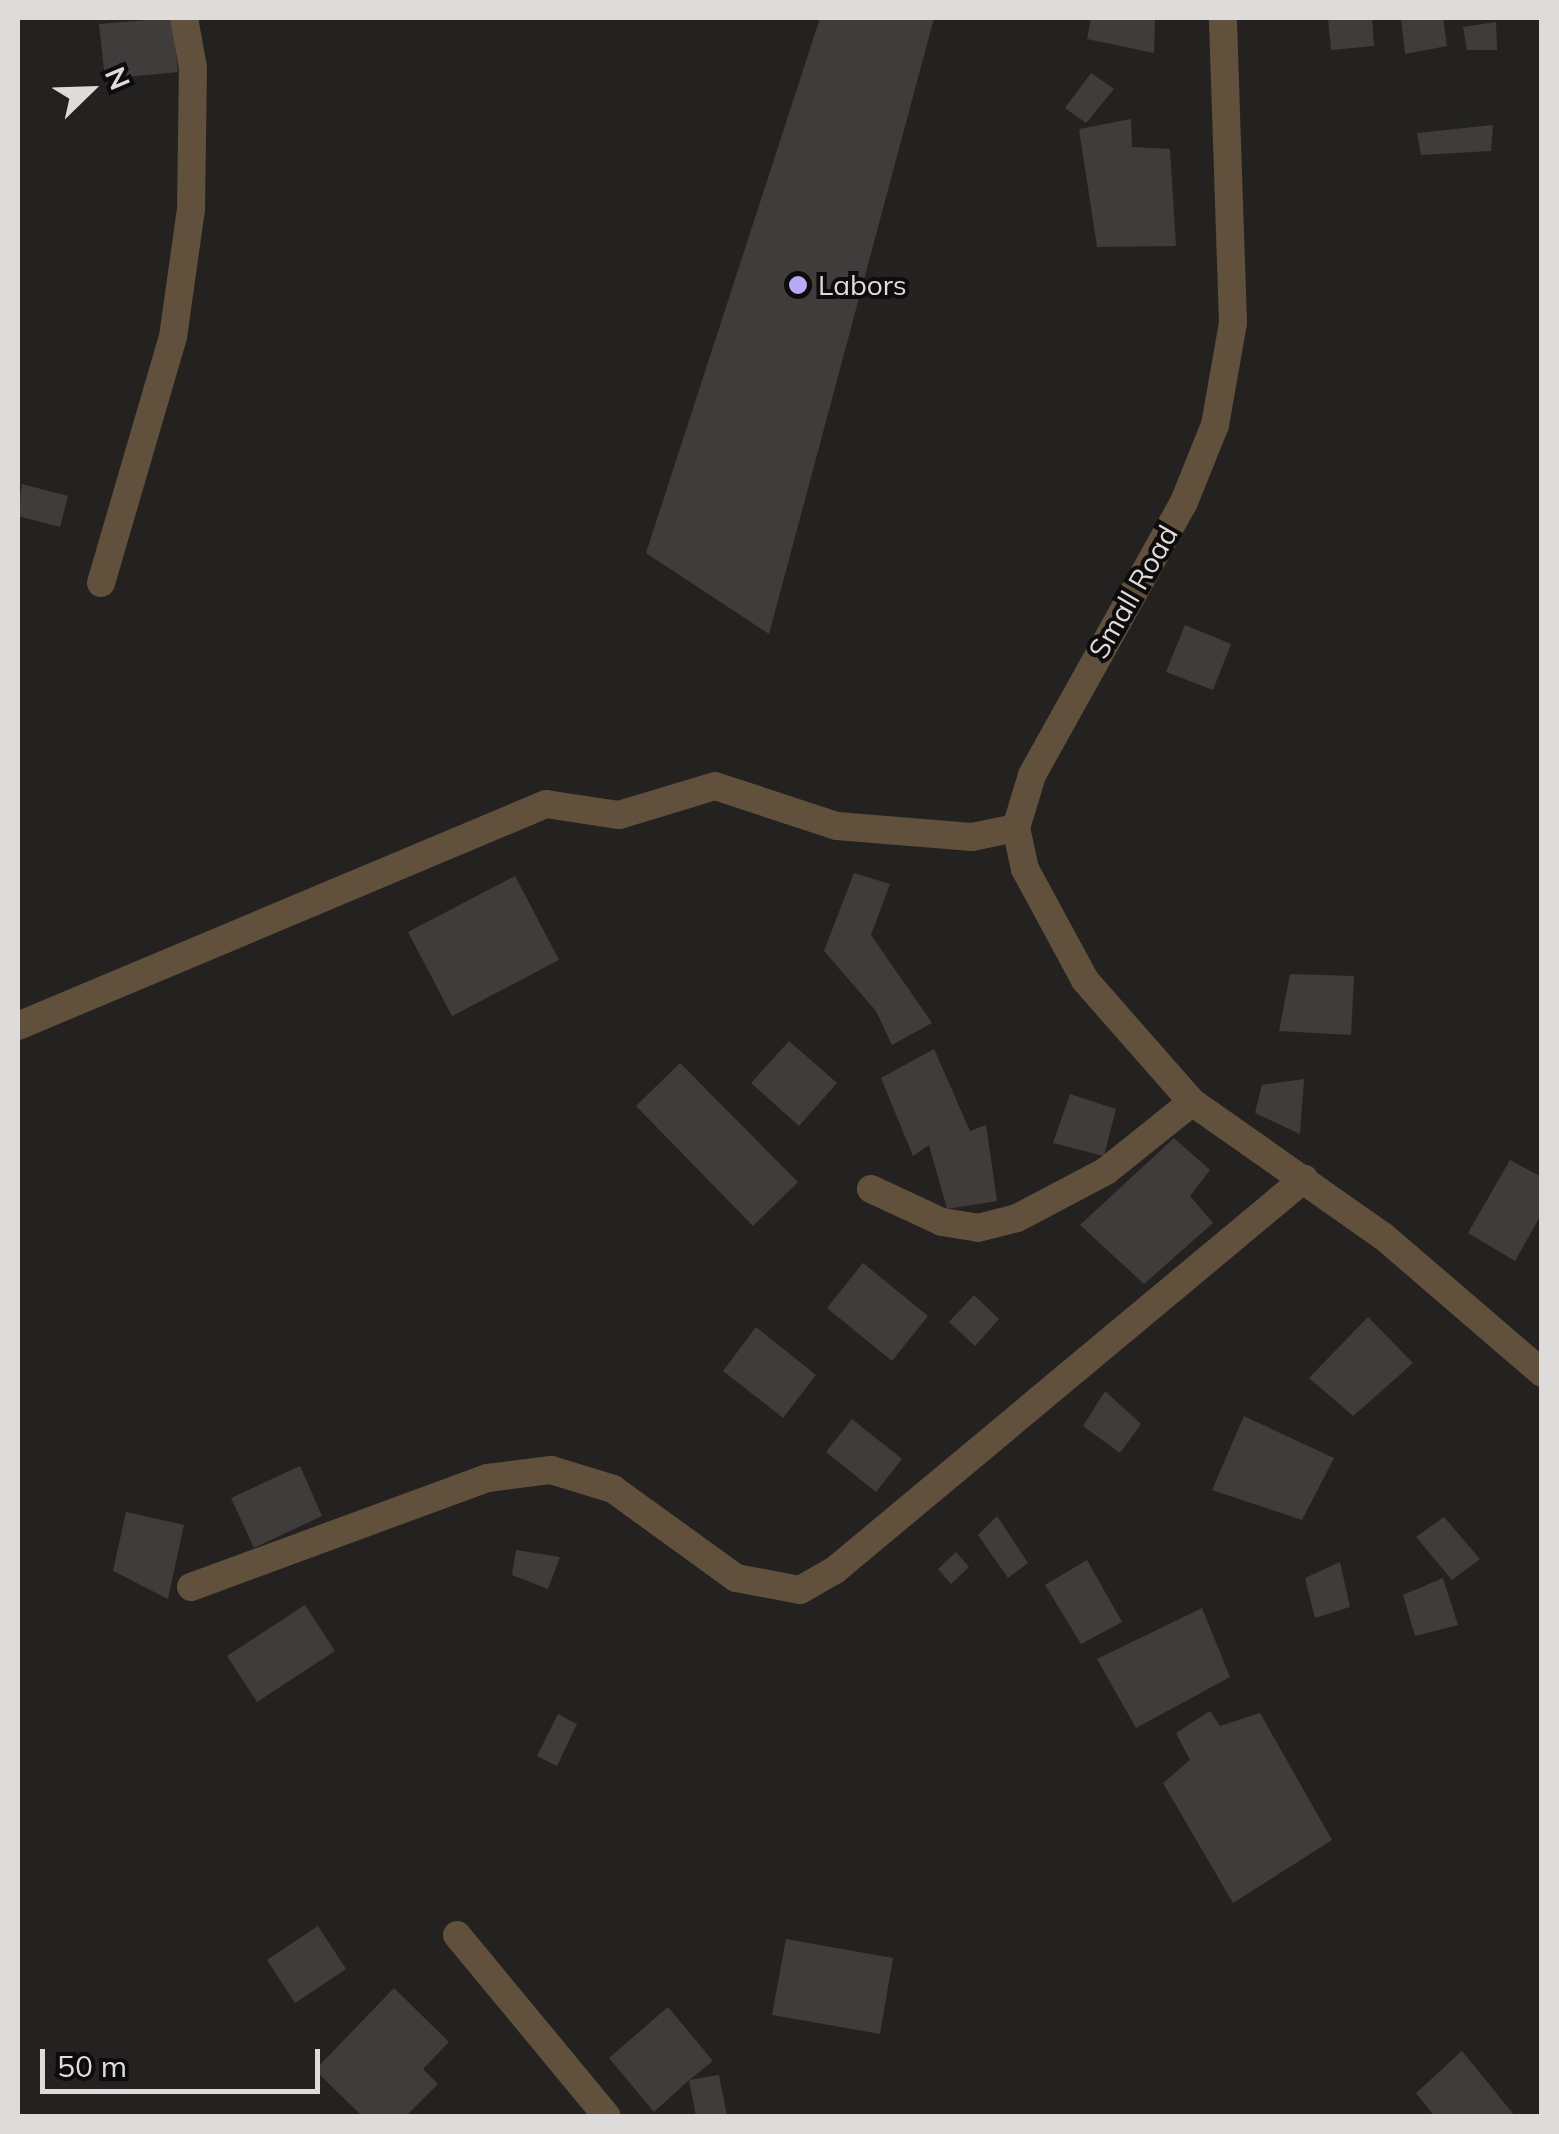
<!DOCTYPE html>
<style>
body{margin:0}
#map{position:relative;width:1559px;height:2134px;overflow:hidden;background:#242220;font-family:Mulish,sans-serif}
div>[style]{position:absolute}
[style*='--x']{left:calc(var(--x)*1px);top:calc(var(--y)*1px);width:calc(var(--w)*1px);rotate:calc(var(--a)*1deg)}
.building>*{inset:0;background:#403c3c}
.minor>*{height:28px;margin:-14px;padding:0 14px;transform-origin:14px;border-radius:14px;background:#60503c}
.dots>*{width:28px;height:28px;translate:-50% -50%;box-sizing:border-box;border:5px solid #0d0b0b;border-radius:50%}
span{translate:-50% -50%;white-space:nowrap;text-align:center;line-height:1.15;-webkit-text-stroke:8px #0d0b0b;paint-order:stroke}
.poi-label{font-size:28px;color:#dddcdb}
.left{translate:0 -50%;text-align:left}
.street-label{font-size:28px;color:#dddcdb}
.frame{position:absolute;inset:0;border:20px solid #dddcdb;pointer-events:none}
.north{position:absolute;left:40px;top:40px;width:100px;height:100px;-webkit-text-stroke:8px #0d0b0b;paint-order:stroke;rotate:67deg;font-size:28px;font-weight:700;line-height:40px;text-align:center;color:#dddcdb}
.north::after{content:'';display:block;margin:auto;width:35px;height:45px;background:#dddcdb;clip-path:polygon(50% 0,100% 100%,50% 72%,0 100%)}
.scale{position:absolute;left:40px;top:2049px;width:280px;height:45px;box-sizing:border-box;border:5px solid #dddcdb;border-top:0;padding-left:12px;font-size:30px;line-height:35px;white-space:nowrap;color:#dddcdb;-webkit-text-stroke:8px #0d0b0b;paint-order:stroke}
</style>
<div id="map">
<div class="building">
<div style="clip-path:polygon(172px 18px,178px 72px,105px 79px,99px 24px)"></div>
<div style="clip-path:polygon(820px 18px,934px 18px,769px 634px,646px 553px)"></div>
<div style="clip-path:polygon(1091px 18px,1155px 18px,1154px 53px,1087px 39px)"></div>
<div style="clip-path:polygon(1328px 18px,1372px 18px,1374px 46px,1331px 50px)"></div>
<div style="clip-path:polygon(1401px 18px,1443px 18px,1447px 46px,1405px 54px)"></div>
<div style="clip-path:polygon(1496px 22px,1497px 50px,1467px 50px,1463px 27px)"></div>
<div style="clip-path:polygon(1091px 73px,1114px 89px,1086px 123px,1065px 108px)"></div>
<div style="clip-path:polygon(1131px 119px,1132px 147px,1170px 149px,1176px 246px,1097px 247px,1079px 129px)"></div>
<div style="clip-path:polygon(1493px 125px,1491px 151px,1421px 155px,1417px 133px)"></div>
<div style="clip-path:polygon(22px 484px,68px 496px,60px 527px,18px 516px)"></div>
<div style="clip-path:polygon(1185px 625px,1231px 644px,1213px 690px,1166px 672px)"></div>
<div style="clip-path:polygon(854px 873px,890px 884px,871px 935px,932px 1023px,892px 1045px,876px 1011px,824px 951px)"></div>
<div style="clip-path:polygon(515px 876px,559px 960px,452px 1016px,408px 932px)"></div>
<div style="clip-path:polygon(1290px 974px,1354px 976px,1351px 1035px,1279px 1031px)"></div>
<div style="clip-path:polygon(789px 1041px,837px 1083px,799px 1126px,751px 1083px)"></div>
<div style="clip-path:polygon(934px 1049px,970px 1131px,986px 1125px,997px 1201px,947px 1209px,929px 1145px,913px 1156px,881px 1078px)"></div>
<div style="clip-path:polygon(680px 1063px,798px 1182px,753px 1226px,636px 1106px)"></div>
<div style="clip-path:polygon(1304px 1079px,1300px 1134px,1255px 1113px,1262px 1085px)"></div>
<div style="clip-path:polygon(1070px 1094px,1116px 1109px,1104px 1156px,1053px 1143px)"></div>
<div style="clip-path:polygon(1174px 1138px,1210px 1170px,1190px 1196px,1213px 1223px,1144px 1284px,1080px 1225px)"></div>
<div style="clip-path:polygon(1510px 1160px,1542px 1177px,1542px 1213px,1515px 1261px,1468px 1233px)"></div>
<div style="clip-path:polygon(863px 1263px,928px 1316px,892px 1361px,827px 1308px)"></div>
<div style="clip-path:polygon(974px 1295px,999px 1319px,975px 1346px,949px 1322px)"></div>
<div style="clip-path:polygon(1368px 1317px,1413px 1363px,1353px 1416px,1309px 1378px)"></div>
<div style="clip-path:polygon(756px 1327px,816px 1375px,783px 1418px,723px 1371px)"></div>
<div style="clip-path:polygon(1105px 1391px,1141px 1424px,1120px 1453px,1083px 1426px)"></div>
<div style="clip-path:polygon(1244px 1416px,1334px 1458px,1302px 1520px,1212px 1490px)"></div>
<div style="clip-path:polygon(852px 1419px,902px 1459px,876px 1492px,826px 1452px)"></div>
<div style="clip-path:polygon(300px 1466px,322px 1516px,254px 1548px,231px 1498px)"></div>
<div style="clip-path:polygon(126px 1512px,184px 1525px,168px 1599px,113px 1571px)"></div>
<div style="clip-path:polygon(997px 1516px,1028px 1563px,1008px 1578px,978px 1535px)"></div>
<div style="clip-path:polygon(1444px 1517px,1480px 1559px,1452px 1580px,1416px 1537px)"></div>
<div style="clip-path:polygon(516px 1550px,560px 1557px,548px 1589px,512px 1575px)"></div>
<div style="clip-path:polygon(956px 1552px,969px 1567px,951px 1584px,938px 1569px)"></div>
<div style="clip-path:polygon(1087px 1560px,1122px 1622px,1081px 1644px,1045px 1585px)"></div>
<div style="clip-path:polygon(1340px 1562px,1350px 1607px,1315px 1618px,1305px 1578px)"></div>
<div style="clip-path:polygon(1443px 1578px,1458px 1625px,1415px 1636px,1403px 1595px)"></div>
<div style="clip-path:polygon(305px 1605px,335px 1651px,257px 1702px,227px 1656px)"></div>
<div style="clip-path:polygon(1202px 1608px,1230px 1677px,1136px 1728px,1097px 1659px)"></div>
<div style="clip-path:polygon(1210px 1711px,1220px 1726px,1260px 1713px,1332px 1840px,1233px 1903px,1163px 1783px,1190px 1760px,1176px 1733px)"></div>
<div style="clip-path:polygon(558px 1714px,577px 1724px,557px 1766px,537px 1756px)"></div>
<div style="clip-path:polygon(318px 1926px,346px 1969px,295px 2003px,267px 1960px)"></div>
<div style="clip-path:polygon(786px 1939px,893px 1958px,880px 2034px,772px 2015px)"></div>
<div style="clip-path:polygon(394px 1988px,449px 2042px,423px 2069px,438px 2084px,406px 2116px,362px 2116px,315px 2070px)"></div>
<div style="clip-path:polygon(668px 2007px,713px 2061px,689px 2080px,719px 2075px,727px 2116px,696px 2116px,689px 2080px,654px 2112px,609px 2058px)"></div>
<div style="clip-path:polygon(1462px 2051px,1515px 2116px,1434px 2116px,1416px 2093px)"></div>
</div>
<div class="minor">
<div style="--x:101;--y:583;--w:256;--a:-73.7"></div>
<div style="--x:173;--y:337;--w:129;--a:-82"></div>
<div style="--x:191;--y:209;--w:141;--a:-89.2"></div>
<div style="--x:193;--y:68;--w:51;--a:-100.2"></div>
<div style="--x:18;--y:1026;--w:573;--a:-22.8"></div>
<div style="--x:546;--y:804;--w:74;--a:8.6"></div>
<div style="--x:619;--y:815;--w:100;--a:-16.8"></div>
<div style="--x:715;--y:786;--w:128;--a:18.2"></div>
<div style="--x:837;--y:826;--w:135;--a:4.7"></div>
<div style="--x:972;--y:837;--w:45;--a:-11.6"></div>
<div style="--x:1192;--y:1102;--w:162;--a:-131.3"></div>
<div style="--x:1085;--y:980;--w:126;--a:-118.4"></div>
<div style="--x:1025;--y:869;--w:42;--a:-102.4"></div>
<div style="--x:1016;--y:828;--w:55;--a:-73.2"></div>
<div style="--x:1032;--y:775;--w:312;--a:-60.9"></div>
<div style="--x:1184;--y:502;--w:83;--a:-68.1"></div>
<div style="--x:1215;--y:425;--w:104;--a:-80"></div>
<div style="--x:1233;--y:323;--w:305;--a:-91.9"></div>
<div style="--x:871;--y:1189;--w:78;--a:24.9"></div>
<div style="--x:942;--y:1222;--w:36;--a:9"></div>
<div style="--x:978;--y:1228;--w:40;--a:-14.4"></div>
<div style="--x:1017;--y:1218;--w:101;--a:-27.8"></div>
<div style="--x:1106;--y:1171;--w:110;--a:-38.7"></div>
<div style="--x:1192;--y:1102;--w:233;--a:35.1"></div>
<div style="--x:1383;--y:1236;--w:210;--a:40.7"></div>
<div style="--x:191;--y:1587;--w:316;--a:-20.2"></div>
<div style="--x:488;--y:1478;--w:64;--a:-7.2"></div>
<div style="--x:551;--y:1470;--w:65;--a:17"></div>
<div style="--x:613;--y:1489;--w:152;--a:35.9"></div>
<div style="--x:736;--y:1578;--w:65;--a:10.6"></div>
<div style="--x:800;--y:1590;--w:40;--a:-29.7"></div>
<div style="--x:835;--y:1570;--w:611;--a:-39.82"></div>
<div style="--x:457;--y:1935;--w:235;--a:50.4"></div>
</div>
<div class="dots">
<div style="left:798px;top:285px;background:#b7abf8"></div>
</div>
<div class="poi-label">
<span class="left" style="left:818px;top:285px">Labors</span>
</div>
<div class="street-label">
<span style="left:1133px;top:592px;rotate:-60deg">Small Road</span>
</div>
<div class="frame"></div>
<div class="north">N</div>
<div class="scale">50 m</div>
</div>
